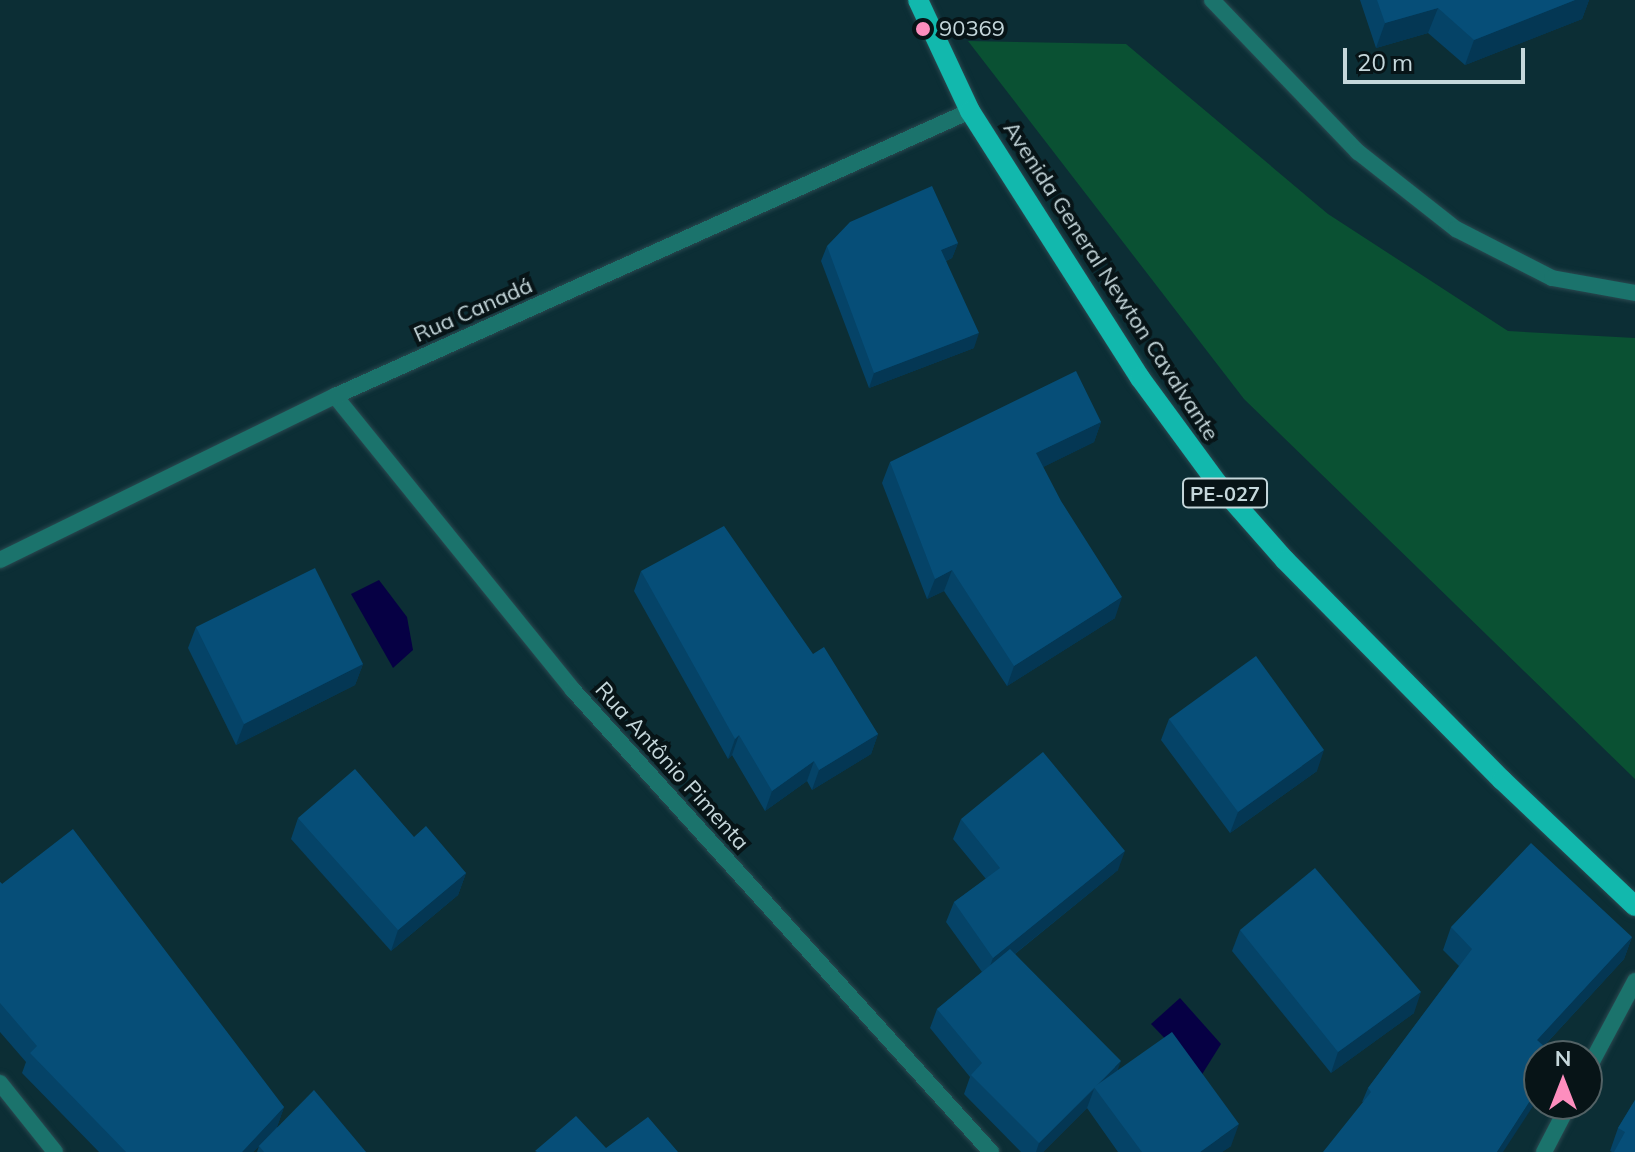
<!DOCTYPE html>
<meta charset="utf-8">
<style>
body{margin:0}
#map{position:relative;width:1635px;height:1152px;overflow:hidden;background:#0c2e35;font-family:Mulish,sans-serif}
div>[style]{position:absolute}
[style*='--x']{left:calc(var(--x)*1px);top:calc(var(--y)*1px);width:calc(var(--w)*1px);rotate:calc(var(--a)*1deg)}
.green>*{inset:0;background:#0a5133}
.water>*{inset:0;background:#060044}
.roads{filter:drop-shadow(0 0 2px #2a4950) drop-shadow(0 0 2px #2a4950)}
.minor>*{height:16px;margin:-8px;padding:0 8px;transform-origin:8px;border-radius:8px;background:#1b736c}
.primary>*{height:20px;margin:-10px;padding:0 10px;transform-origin:10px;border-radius:10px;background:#12b8ad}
.wall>*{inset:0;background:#054367}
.shaded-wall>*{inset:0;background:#043754}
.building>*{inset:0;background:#064e78}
.dots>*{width:22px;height:22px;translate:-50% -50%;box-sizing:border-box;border:4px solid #071417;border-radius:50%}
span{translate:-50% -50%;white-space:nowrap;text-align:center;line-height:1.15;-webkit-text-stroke:8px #071417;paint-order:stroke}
.shield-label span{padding:2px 6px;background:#071417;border:2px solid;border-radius:6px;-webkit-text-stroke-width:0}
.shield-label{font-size:20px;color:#c5d7db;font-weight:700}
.poi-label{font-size:22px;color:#c5d7db}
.left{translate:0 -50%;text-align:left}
.street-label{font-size:22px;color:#c5d7db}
.north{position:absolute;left:1523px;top:1040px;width:80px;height:80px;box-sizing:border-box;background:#071417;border:2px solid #536265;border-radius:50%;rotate:0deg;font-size:22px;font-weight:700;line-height:32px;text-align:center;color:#c5d7db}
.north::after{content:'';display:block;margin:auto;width:28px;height:36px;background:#fd8ebe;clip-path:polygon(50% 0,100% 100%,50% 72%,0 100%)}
.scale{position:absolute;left:1343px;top:48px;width:182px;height:36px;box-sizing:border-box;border:4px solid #c5d7db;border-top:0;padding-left:10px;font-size:24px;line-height:28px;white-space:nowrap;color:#c5d7db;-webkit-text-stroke:6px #071417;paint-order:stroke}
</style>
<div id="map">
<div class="green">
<div style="clip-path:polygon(968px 41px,1126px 44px,1328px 214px,1508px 331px,1635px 338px,1635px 779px,1244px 399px)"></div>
</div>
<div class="water">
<div style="clip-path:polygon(379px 580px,407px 617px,413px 650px,393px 668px,351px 594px)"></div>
<div style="clip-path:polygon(1180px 998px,1221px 1044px,1201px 1076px,1151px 1024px)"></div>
</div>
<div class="roads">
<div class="minor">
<div style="--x:1212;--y:0;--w:211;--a:46.2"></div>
<div style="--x:1358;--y:152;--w:125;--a:38.2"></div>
<div style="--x:1456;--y:229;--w:108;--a:27"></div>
<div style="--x:1552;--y:278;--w:84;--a:10.2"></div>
<div style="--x:335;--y:396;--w:378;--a:51"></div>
<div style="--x:573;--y:690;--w:623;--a:47.86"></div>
<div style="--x:0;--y:560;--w:373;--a:-26.1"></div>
<div style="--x:335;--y:396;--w:696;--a:-24.17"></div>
<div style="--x:1587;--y:1071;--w:102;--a:-61.9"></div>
<div style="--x:0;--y:1083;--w:88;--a:51.4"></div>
<div style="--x:1544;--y:1152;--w:54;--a:-62.5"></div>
</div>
<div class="primary">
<div style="--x:918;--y:0;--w:123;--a:64.9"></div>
<div style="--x:970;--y:111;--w:317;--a:57.5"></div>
<div style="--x:1140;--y:378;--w:132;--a:53.7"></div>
<div style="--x:1218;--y:484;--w:101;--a:48.6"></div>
<div style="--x:1285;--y:560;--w:309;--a:45.4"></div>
<div style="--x:1502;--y:780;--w:183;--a:43.5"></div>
</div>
</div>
<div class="wall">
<div style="clip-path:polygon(1360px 0,1589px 0,1582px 19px,1465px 65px,1428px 33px,1376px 48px)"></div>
<div style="clip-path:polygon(958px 243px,952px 258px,946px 261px,974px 348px,869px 388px,821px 261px,827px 246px)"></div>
<div style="clip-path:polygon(1101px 422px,1094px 442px,1043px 467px,1115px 618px,1007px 686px,944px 591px,927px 599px,882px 483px,890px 462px)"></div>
<div style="clip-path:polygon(641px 571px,813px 654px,878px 734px,871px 754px,812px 790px,807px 781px,765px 811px,732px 755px,728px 759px,634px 591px)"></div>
<div style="clip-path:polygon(196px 627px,363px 664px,355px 685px,236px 745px,188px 648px)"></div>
<div style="clip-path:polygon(1169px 719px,1317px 771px,1230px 833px,1161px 740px)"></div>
<div style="clip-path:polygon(298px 818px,414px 837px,466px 873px,458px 895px,391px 951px,291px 839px)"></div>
<div style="clip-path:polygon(961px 819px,1118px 870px,1015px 954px,1118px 1070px,1231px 1146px,1222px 1152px,1118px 1152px,1087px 1108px,1043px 1152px,1021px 1152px,964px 1094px,970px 1077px,930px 1028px,937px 1009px,982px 972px,946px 922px,954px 902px,986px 879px,953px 839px)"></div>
<div style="clip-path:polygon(0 882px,284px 1107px,277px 1127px,366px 1152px,257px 1152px,259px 1146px,253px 1152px,99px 1152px,22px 1073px,26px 1062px,0 1032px)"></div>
<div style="clip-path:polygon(1451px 927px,1632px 937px,1624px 959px,1544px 1046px,1362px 1102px,1368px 1088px,1459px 966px,1443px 950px)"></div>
<div style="clip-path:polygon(1240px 930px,1414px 1013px,1331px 1073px,1232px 951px)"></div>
<div style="clip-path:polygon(1635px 1100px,1635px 1152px,1612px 1152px,1610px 1151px,1618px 1128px)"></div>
</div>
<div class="shaded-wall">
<div style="clip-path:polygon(1575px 0,1589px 0,1582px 19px,1465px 65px,1474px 40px)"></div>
<div style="clip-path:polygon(1438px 8px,1428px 33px,1376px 48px,1385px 23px)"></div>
<div style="clip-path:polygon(958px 243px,952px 258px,935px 265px,941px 250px)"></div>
<div style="clip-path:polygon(979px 333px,974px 348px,869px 388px,874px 373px)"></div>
<div style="clip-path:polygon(1101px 422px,1094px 442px,1029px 474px,1036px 453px)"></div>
<div style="clip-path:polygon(952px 570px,944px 591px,927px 599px,935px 579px)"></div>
<div style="clip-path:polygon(1122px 597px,1115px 618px,1007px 686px,1014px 666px)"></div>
<div style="clip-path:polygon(363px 664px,355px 685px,236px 745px,244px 724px)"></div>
<div style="clip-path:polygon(878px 734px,871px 754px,812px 790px,819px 770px)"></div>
<div style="clip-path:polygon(739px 735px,732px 755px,728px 759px,735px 739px)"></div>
<div style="clip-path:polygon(1324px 750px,1317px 771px,1230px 833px,1238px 812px)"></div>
<div style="clip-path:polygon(814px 761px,807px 781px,765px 811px,772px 791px)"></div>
<div style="clip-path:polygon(1125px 851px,1118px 870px,986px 977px,993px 958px)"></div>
<div style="clip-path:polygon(466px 873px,458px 895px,391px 951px,398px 930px)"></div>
<div style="clip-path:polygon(1632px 937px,1624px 959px,1529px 1062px,1537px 1040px)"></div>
<div style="clip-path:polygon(1421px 992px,1414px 1013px,1331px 1073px,1338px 1052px)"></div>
<div style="clip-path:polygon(1121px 1061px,1114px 1080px,1095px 1088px)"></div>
<div style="clip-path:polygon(1539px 1087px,1539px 1097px,1503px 1152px,1497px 1152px)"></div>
<div style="clip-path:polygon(1094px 1089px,1087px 1108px,1043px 1152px,1036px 1152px,1039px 1143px)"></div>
<div style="clip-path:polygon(284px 1107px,277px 1127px,253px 1152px,242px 1152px)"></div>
<div style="clip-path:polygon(1239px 1124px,1231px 1146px,1222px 1152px,1200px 1152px)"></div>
</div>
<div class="building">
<div style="clip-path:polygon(1377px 0,1575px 0,1474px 40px,1438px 8px,1385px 23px)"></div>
<div style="clip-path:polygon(932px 186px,958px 243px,941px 250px,979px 333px,874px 373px,827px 246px,850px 222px)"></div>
<div style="clip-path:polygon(1076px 371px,1101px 422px,1036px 453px,1061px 501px,1122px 597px,1014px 666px,952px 570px,935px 579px,890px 462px)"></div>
<div style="clip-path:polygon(724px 526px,813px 654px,824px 647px,878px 734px,819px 770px,814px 761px,772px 791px,739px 735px,735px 739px,641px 571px)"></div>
<div style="clip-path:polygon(315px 568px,363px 664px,244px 724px,196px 627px)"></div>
<div style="clip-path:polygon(1256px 656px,1324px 750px,1238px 812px,1169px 719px)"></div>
<div style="clip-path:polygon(1043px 752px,1125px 851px,993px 958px,954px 902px,1000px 868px,961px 819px)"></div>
<div style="clip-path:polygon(355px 769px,414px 837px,426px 826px,466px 873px,398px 930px,298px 818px)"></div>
<div style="clip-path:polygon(73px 829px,284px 1107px,242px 1152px,126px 1152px,30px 1053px,37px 1046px,0 1003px,0 882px,2px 884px)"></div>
<div style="clip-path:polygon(1531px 843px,1632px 937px,1537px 1040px,1555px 1056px,1539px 1056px,1539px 1087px,1497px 1152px,1323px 1152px,1371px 1092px,1368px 1088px,1472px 949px,1451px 927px)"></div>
<div style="clip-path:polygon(1315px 868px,1421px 992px,1338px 1052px,1240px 930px)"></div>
<div style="clip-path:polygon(1010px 949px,1121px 1061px,1039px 1143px,971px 1075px,982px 1063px,937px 1009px)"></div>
<div style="clip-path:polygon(1172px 1032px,1239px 1124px,1200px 1152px,1142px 1152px,1094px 1087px)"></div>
<div style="clip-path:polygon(314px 1090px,366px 1152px,264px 1152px,259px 1146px)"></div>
<div style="clip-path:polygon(1635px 1100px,1635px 1152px,1614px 1152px,1625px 1132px,1618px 1128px)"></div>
<div style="clip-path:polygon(576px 1116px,606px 1148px,648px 1117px,678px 1152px,537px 1152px,535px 1151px)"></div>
</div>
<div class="dots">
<div style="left:923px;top:29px;background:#fd8ebe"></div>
</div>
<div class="shield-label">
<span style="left:1225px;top:493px">PE-027</span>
</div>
<div class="poi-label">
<span class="left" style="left:939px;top:29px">90369</span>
</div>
<div class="street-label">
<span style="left:1111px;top:281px;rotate:57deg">Avenida General Newton Cavalvante</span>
<span style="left:473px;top:310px;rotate:-24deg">Rua Canadá</span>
<span style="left:672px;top:766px;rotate:48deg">Rua Antônio Pimenta</span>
</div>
<div class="north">N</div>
<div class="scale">20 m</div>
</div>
